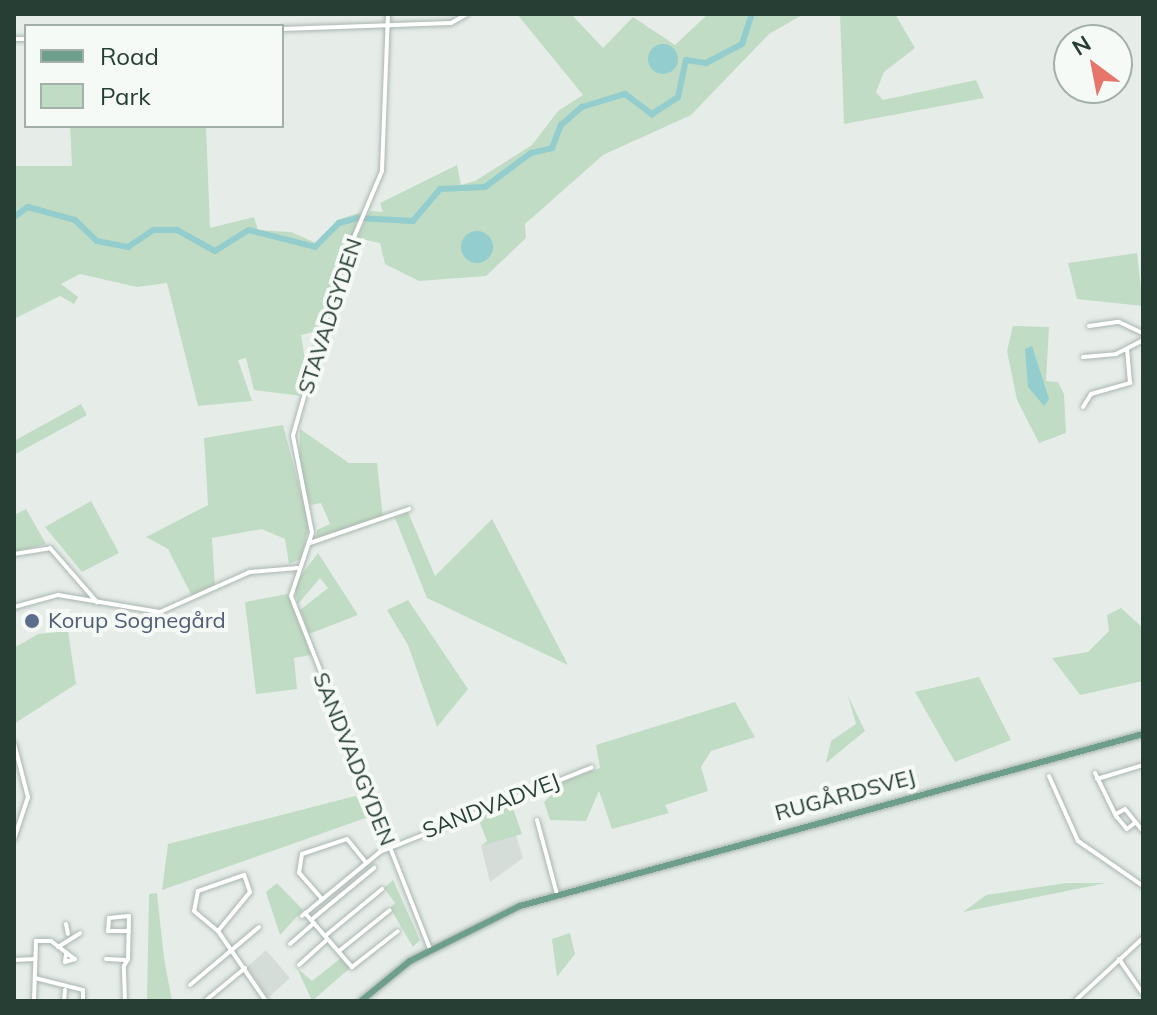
<!DOCTYPE html>
<meta charset="utf-8">
<style>
body{margin:0}
#map{position:relative;width:1157px;height:1015px;overflow:hidden;background:#e6ede9;font-family:Mulish,sans-serif}
div>[style]{position:absolute}
[style*='--x']{left:calc(var(--x)*1px);top:calc(var(--y)*1px);width:calc(var(--w)*1px);rotate:calc(var(--a)*1deg)}
.built>*{inset:0;background:#d4ddd7}
.green>*{inset:0;background:#c1dcc4}
.water>*{inset:0;background:#93cdcd}
.round{border-radius:50%}
.river>*{height:6px;margin:-3px;padding:0 3px;transform-origin:3px;border-radius:3px;background:#93cdcd}
.roads{filter:drop-shadow(0 0 2px #a9b5af) drop-shadow(0 0 2px #a9b5af)}
.minor>*{height:4px;margin:-2px;padding:0 2px;transform-origin:2px;border-radius:2px;background:#fff}
.major>*{height:6px;margin:-3px;padding:0 3px;transform-origin:3px;border-radius:3px;background:#6e9f8b}
.dots>*{width:22px;height:22px;translate:-50% -50%;box-sizing:border-box;border:4px solid #f6faf7;border-radius:50%}
span{translate:-50% -50%;white-space:nowrap;text-align:center;line-height:1.15;-webkit-text-stroke:8px #f6faf7;paint-order:stroke}
.street-label{font-size:22px;color:#263e34}
.service-label{font-size:22px;color:#4e5e75}
.left{translate:0 -50%;text-align:left}
.frame{position:absolute;inset:0;border:16px solid #263e34;pointer-events:none}
.legend{position:absolute;left:24px;top:24px;width:260px;height:104px;box-sizing:border-box;background:#f6faf7;border:2px solid #a3afa9;margin:0;padding:10px 14px;list-style:none;font-size:24px;color:#263e34}
.legend li{display:flex;align-items:center;gap:16px;height:40px}
.legend b{width:40px;border:2px solid #a3afa9}
.north{position:absolute;left:1053px;top:24px;width:80px;height:80px;box-sizing:border-box;background:#f6faf7;border:2px solid #a3afa9;border-radius:50%;rotate:328deg;font-size:22px;font-weight:700;line-height:32px;text-align:center;color:#263e34}
.north::after{content:'';display:block;margin:auto;width:28px;height:36px;background:#e6766a;clip-path:polygon(50% 0,100% 100%,50% 72%,0 100%)}
</style>
<div id="map">
<div class="built">
<div style="clip-path:polygon(515px 833px,523px 858px,490px 882px,481px 846px)"></div>
<div style="clip-path:polygon(266px 950px,290px 978px,268px 998px,247px 967px)"></div>
</div>
<div class="green">
<div style="clip-path:polygon(517px 14px,571px 14px,603px 48px,633px 17px,675px 45px,708px 14px,804px 14px,769px 34px,691px 115px,603px 155px,525px 224px,526px 238px,486px 276px,419px 281px,385px 264px,380px 243px,357px 238px,370px 211px,383px 212px,380px 203px,457px 165px,461px 185px,475px 181px,532px 145px,558px 111px,583px 95px)"></div>
<div style="clip-path:polygon(840px 14px,895px 14px,915px 48px,884px 72px,876px 92px,883px 100px,976px 80px,984px 98px,844px 124px)"></div>
<div style="clip-path:polygon(70px 126px,206px 126px,210px 228px,254px 217px,258px 230px,291px 232px,316px 243px,337px 220px,361px 212px,317px 331px,301px 335px,308px 378px,302px 396px,254px 390px,246px 358px,238px 360px,252px 401px,198px 406px,167px 283px,137px 287px,80px 274px,61px 284px,78px 297px,74px 304px,60px 296px,14px 319px,14px 166px,72px 166px)"></div>
<div style="clip-path:polygon(1137px 253px,1143px 306px,1077px 299px,1068px 263px)"></div>
<div style="clip-path:polygon(1013px 326px,1049px 327px,1046px 381px,1058px 382px,1064px 394px,1066px 433px,1039px 443px,1017px 400px,1007px 351px)"></div>
<div style="clip-path:polygon(81px 404px,87px 415px,14px 455px,14px 441px)"></div>
<div style="clip-path:polygon(283px 425px,309px 525px,301px 559px,289px 564px,285px 539px,262px 529px,212px 538px,215px 585px,192px 596px,168px 549px,146px 537px,208px 505px,204px 438px)"></div>
<div style="clip-path:polygon(300px 429px,349px 463px,377px 463px,383px 518px,317px 540px,317px 530px,330px 524px,321px 503px,311px 505px,299px 476px)"></div>
<div style="clip-path:polygon(91px 501px,119px 553px,82px 572px,45px 527px)"></div>
<div style="clip-path:polygon(26px 509px,46px 544px,14px 552px,14px 515px)"></div>
<div style="clip-path:polygon(408px 512px,435px 576px,492px 519px,568px 665px,427px 598px,395px 518px)"></div>
<div style="clip-path:polygon(318px 553px,358px 615px,309px 634px,300px 610px,328px 588px,320px 578px,298px 604px,294px 585px)"></div>
<div style="clip-path:polygon(288px 594px,311px 655px,294px 658px,297px 689px,256px 694px,245px 602px)"></div>
<div style="clip-path:polygon(408px 600px,468px 689px,437px 727px,408px 645px,387px 610px)"></div>
<div style="clip-path:polygon(1121px 608px,1143px 628px,1143px 681px,1080px 695px,1052px 658px,1088px 652px,1109px 631px,1107px 615px)"></div>
<div style="clip-path:polygon(68px 631px,76px 684px,14px 724px,14px 648px,38px 634px)"></div>
<div style="clip-path:polygon(979px 677px,1011px 740px,955px 762px,915px 692px)"></div>
<div style="clip-path:polygon(848px 696px,865px 731px,826px 763px,831px 741px,856px 724px)"></div>
<div style="clip-path:polygon(735px 702px,755px 737px,711px 751px,701px 767px,708px 791px,665px 805px,669px 813px,612px 829px,599px 791px,586px 821px,550px 820px,544px 802px,565px 781px,600px 768px,596px 745px)"></div>
<div style="clip-path:polygon(363px 794px,374px 815px,162px 890px,168px 844px)"></div>
<div style="clip-path:polygon(510px 800px,522px 834px,481px 846px,487px 841px,476px 813px)"></div>
<div style="clip-path:polygon(393px 880px,420px 940px,413px 947px,390px 908px,395px 903px,384px 888px)"></div>
<div style="clip-path:polygon(277px 883px,303px 910px,280px 935px,266px 892px)"></div>
<div style="clip-path:polygon(1066px 883px,1106px 883px,963px 912px,986px 895px)"></div>
<div style="clip-path:polygon(157px 893px,164px 958px,172px 1001px,147px 1001px,149px 894px)"></div>
<div style="clip-path:polygon(570px 933px,575px 954px,557px 977px,552px 939px)"></div>
<div style="clip-path:polygon(341px 958px,350px 968px,312px 1001px,297px 968px,312px 981px)"></div>
</div>
<div class="water">
<div class="round" style="left:648px;top:44px;width:30px;height:30px"></div>
<div class="round" style="left:461px;top:231px;width:32px;height:32px"></div>
<div style="clip-path:polygon(1032px 346px,1049px 399px,1044px 406px,1028px 387px,1025px 349px)"></div>
</div>
<div class="river">
<div style="--x:14;--y:217;--w:17;--a:-36"></div>
<div style="--x:28;--y:207;--w:49;--a:15.5"></div>
<div style="--x:75;--y:220;--w:30;--a:44"></div>
<div style="--x:97;--y:241;--w:32;--a:11"></div>
<div style="--x:128;--y:247;--w:30;--a:-34"></div>
<div style="--x:153;--y:230;--w:24;--a:0"></div>
<div style="--x:177;--y:230;--w:43;--a:28.9"></div>
<div style="--x:215;--y:251;--w:40;--a:-32"></div>
<div style="--x:249;--y:230;--w:68;--a:14.4"></div>
<div style="--x:315;--y:247;--w:34;--a:-45"></div>
<div style="--x:339;--y:223;--w:20;--a:-15"></div>
<div style="--x:358;--y:218;--w:55;--a:3.1"></div>
<div style="--x:413;--y:221;--w:42;--a:-49.8"></div>
<div style="--x:440;--y:189;--w:45;--a:-2.5"></div>
<div style="--x:485;--y:187;--w:57;--a:-36.5"></div>
<div style="--x:531;--y:153;--w:22;--a:-13"></div>
<div style="--x:552;--y:148;--w:25;--a:-69"></div>
<div style="--x:561;--y:125;--w:28;--a:-41"></div>
<div style="--x:582;--y:107;--w:45;--a:-16.8"></div>
<div style="--x:625;--y:94;--w:34;--a:37"></div>
<div style="--x:652;--y:114;--w:31;--a:-33"></div>
<div style="--x:678;--y:97;--w:38;--a:-78"></div>
<div style="--x:686;--y:60;--w:20;--a:9"></div>
<div style="--x:706;--y:63;--w:41;--a:-27.8"></div>
<div style="--x:742;--y:44;--w:32;--a:-72"></div>
</div>
<div class="roads">
<div class="minor">
<div style="--x:388;--y:14;--w:157;--a:92.2"></div>
<div style="--x:382;--y:171;--w:111;--a:112.9"></div>
<div style="--x:339;--y:273;--w:169;--a:105.8"></div>
<div style="--x:293;--y:436;--w:99;--a:78.9"></div>
<div style="--x:312;--y:533;--w:66;--a:108.4"></div>
<div style="--x:291;--y:596;--w:379;--a:68.5"></div>
<div style="--x:282;--y:29;--w:169;--a:-2"></div>
<div style="--x:451;--y:23;--w:18;--a:-29"></div>
<div style="--x:14;--y:39;--w:12;--a:0"></div>
<div style="--x:1089;--y:326;--w:30;--a:-8"></div>
<div style="--x:1119;--y:322;--w:26;--a:25"></div>
<div style="--x:1083;--y:357;--w:33;--a:-5"></div>
<div style="--x:1116;--y:354;--w:30;--a:-27"></div>
<div style="--x:1083;--y:407;--w:15;--a:-58"></div>
<div style="--x:1091;--y:394;--w:41;--a:-15.8"></div>
<div style="--x:1130;--y:383;--w:34;--a:-95"></div>
<div style="--x:310;--y:543;--w:105;--a:-19"></div>
<div style="--x:14;--y:554;--w:36;--a:-9"></div>
<div style="--x:50;--y:548;--w:72;--a:49"></div>
<div style="--x:14;--y:607;--w:46;--a:-15.3"></div>
<div style="--x:58;--y:595;--w:103;--a:9.5"></div>
<div style="--x:160;--y:612;--w:98;--a:-24"></div>
<div style="--x:250;--y:572;--w:48;--a:-4.8"></div>
<div style="--x:14;--y:743;--w:56;--a:75.5"></div>
<div style="--x:28;--y:797;--w:44;--a:108.4"></div>
<div style="--x:1095;--y:773;--w:48;--a:64"></div>
<div style="--x:1116;--y:816;--w:17;--a:50"></div>
<div style="--x:1127;--y:829;--w:11;--a:-38"></div>
<div style="--x:1049;--y:776;--w:71;--a:66"></div>
<div style="--x:1078;--y:841;--w:79;--a:34.7"></div>
<div style="--x:1097;--y:779;--w:48;--a:-16.9"></div>
<div style="--x:1116;--y:814;--w:10;--a:-29"></div>
<div style="--x:1125;--y:809;--w:28;--a:51"></div>
<div style="--x:537;--y:820;--w:77;--a:74.9"></div>
<div style="--x:322;--y:899;--w:35;--a:-131"></div>
<div style="--x:299;--y:873;--w:19;--a:-81"></div>
<div style="--x:302;--y:854;--w:47;--a:-18.4"></div>
<div style="--x:347;--y:839;--w:28;--a:51"></div>
<div style="--x:305;--y:913;--w:72;--a:49"></div>
<div style="--x:352;--y:967;--w:58;--a:-38"></div>
<div style="--x:302;--y:916;--w:101;--a:-39.4"></div>
<div style="--x:380;--y:852;--w:228;--a:-21.8"></div>
<div style="--x:311;--y:920;--w:82;--a:-39.5"></div>
<div style="--x:66;--y:924;--w:10;--a:79"></div>
<div style="--x:218;--y:931;--w:50;--a:-50.6"></div>
<div style="--x:250;--y:892;--w:18;--a:-109"></div>
<div style="--x:244;--y:875;--w:49;--a:160.8"></div>
<div style="--x:198;--y:891;--w:20;--a:101"></div>
<div style="--x:194;--y:911;--w:31;--a:40"></div>
<div style="--x:218;--y:931;--w:85;--a:55.6"></div>
<div style="--x:325;--y:936;--w:74;--a:-39.5"></div>
<div style="--x:290;--y:944;--w:32;--a:-41"></div>
<div style="--x:58;--y:947;--w:26;--a:-32"></div>
<div style="--x:339;--y:951;--w:65;--a:-38.8"></div>
<div style="--x:106;--y:959;--w:20;--a:3"></div>
<div style="--x:1119;--y:959;--w:42;--a:55.6"></div>
<div style="--x:14;--y:960;--w:21;--a:-3"></div>
<div style="--x:299;--y:965;--w:38;--a:-42"></div>
<div style="--x:35;--y:978;--w:49;--a:14"></div>
<div style="--x:83;--y:990;--w:11;--a:90"></div>
<div style="--x:190;--y:985;--w:90;--a:-40"></div>
<div style="--x:34;--y:1001;--w:60;--a:-88.1"></div>
<div style="--x:36;--y:941;--w:15;--a:0"></div>
<div style="--x:51;--y:941;--w:30;--a:37"></div>
<div style="--x:75;--y:959;--w:10;--a:163"></div>
<div style="--x:65;--y:962;--w:8;--a:-83"></div>
<div style="--x:64;--y:1001;--w:11;--a:-85"></div>
<div style="--x:125;--y:1001;--w:35;--a:-92"></div>
<div style="--x:124;--y:966;--w:8;--a:-60"></div>
<div style="--x:128;--y:959;--w:43;--a:-88.7"></div>
<div style="--x:129;--y:916;--w:20;--a:174"></div>
<div style="--x:109;--y:918;--w:13;--a:94"></div>
<div style="--x:108;--y:931;--w:21;--a:0"></div>
<div style="--x:205;--y:1001;--w:52;--a:-39.5"></div>
<div style="--x:1075;--y:1001;--w:93;--a:-42.8"></div>
</div>
<div class="major">
<div style="--x:361;--y:1001;--w:63;--a:-39.2"></div>
<div style="--x:410;--y:961;--w:123;--a:-26.6"></div>
<div style="--x:520;--y:906;--w:646;--a:-15.43"></div>
</div>
</div>
<div class="dots">
<div style="left:32px;top:621px;background:#5c6f8a"></div>
</div>
<div class="street-label">
<span style="left:330px;top:316px;rotate:-72deg">STAVADGYDEN</span>
<span style="left:354px;top:759px;rotate:68deg">SANDVADGYDEN</span>
<span style="left:845px;top:795px;rotate:-15deg">RUGÅRDSVEJ</span>
<span style="left:491px;top:806px;rotate:-21deg">SANDVADVEJ</span>
</div>
<div class="service-label">
<span class="left" style="left:48px;top:621px">Korup Sognegård</span>
</div>
<div class="frame"></div>
<ul class="legend">
<li><b style="height:10px;background:#6e9f8b"></b>Road</li>
<li><b style="height:22px;background:#c1dcc4"></b>Park</li>
</ul>
<div class="north">N</div>
</div>
